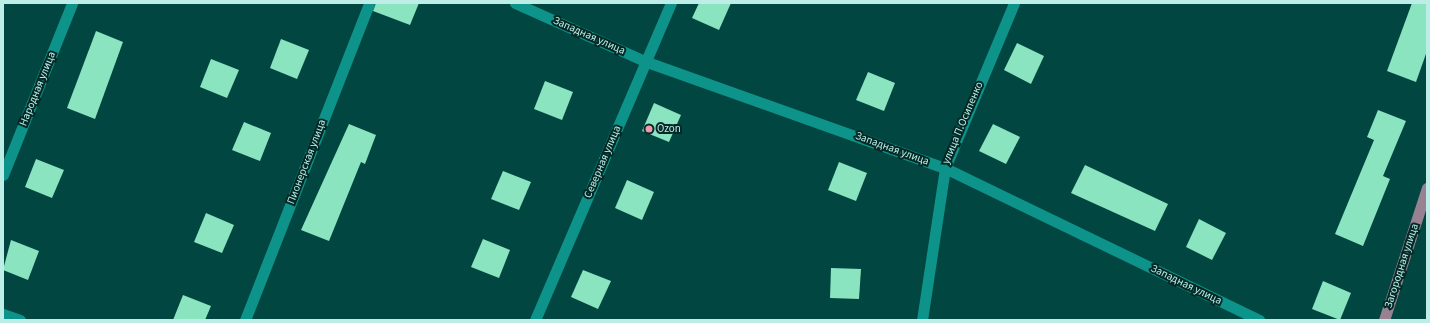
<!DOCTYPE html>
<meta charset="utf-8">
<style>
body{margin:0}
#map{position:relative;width:1430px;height:323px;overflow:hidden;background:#014641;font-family:"Source Sans 3",sans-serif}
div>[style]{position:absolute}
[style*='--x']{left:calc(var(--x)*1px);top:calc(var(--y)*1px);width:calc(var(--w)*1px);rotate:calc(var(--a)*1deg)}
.building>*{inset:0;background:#89e4bf}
.minor>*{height:11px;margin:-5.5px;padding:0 5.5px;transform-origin:5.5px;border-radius:5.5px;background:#0d9389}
.primary>*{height:11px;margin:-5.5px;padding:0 5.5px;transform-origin:5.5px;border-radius:5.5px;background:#988291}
.dots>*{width:11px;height:11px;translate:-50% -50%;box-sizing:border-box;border:2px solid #042926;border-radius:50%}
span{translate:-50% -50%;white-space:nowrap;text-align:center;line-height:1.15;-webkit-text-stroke:4px #042926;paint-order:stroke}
.street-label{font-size:11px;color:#bceee7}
.poi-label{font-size:11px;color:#bceee7}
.left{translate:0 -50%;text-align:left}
.frame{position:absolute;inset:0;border:4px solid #bceee7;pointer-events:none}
</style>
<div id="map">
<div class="building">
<div style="clip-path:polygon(376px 3px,419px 3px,410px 25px,373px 11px)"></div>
<div style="clip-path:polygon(699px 3px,731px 3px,719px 30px,692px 18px)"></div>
<div style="clip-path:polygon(1412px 3px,1427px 3px,1427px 51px,1416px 82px,1387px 71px)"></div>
<div style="clip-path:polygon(96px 31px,123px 42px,95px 119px,67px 108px)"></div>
<div style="clip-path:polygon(281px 39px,309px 50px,297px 79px,270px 68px)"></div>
<div style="clip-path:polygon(1017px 43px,1044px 56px,1031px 84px,1004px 70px)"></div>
<div style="clip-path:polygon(211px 59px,239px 70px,227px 98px,200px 87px)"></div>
<div style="clip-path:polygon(868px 72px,895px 83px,884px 111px,856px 100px)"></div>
<div style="clip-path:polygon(545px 81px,573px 92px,562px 120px,534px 109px)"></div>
<div style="clip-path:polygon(654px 103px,681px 115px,669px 142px,642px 131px)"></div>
<div style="clip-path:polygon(1378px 110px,1406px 121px,1383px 176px,1390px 179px,1363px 246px,1335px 234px,1374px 140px,1367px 137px)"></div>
<div style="clip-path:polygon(244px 122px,271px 133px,260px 161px,232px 150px)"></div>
<div style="clip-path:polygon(349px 124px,376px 135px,365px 164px,361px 162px,329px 241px,301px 230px)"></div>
<div style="clip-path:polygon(993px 124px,1020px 137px,1006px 164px,979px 151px)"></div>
<div style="clip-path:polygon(36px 159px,64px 170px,52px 198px,25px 187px)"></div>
<div style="clip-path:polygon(839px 162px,867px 173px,856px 201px,828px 190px)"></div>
<div style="clip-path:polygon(1085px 165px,1168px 204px,1155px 231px,1071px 193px)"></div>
<div style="clip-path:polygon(503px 171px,531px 182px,519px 210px,491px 199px)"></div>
<div style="clip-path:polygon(627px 180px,654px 192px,642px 220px,615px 208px)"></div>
<div style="clip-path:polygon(206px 213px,234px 225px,222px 253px,194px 242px)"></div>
<div style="clip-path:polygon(1199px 219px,1226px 233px,1212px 260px,1186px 247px)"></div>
<div style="clip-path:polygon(483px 239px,510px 250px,499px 278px,471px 267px)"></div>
<div style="clip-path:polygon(11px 240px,39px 251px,28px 280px,3px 270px)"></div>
<div style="clip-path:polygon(831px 268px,861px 269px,859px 299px,830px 298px)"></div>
<div style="clip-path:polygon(583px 270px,611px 281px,598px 309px,571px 297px)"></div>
<div style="clip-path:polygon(1323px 281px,1351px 293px,1340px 320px,1312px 309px)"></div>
<div style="clip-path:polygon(183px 295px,211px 306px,205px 320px,173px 320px)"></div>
</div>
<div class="minor">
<div style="--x:515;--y:3;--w:145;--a:24.1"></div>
<div style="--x:647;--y:62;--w:316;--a:19.6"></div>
<div style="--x:945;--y:168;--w:349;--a:25.8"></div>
<div style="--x:3;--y:175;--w:185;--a:-68.1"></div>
<div style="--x:3;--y:314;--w:18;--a:19"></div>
<div style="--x:245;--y:320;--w:340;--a:-68.6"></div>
<div style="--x:535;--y:320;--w:345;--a:-66.8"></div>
<div style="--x:922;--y:320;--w:154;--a:-81.4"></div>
<div style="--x:945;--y:168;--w:179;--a:-67.3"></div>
</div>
<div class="primary">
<div style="--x:1384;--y:320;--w:139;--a:-72"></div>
</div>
<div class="dots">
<div style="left:649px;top:129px;background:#f29aad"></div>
</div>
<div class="street-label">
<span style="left:589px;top:36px;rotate:24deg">Западная улица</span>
<span style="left:38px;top:89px;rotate:-68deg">Народная улица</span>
<span style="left:963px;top:123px;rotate:-67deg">улица П.Осипенко</span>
<span style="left:892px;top:149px;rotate:20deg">Западная улица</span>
<span style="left:307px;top:162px;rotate:-69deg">Пионерская улица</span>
<span style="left:603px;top:162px;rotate:-67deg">Северная улица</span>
<span style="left:1402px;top:266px;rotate:-72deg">Загородная улица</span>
<span style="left:1186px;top:285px;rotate:26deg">Западная улица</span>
</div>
<div class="poi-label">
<span class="left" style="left:657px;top:129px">Ozon</span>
</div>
<div class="frame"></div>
</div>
